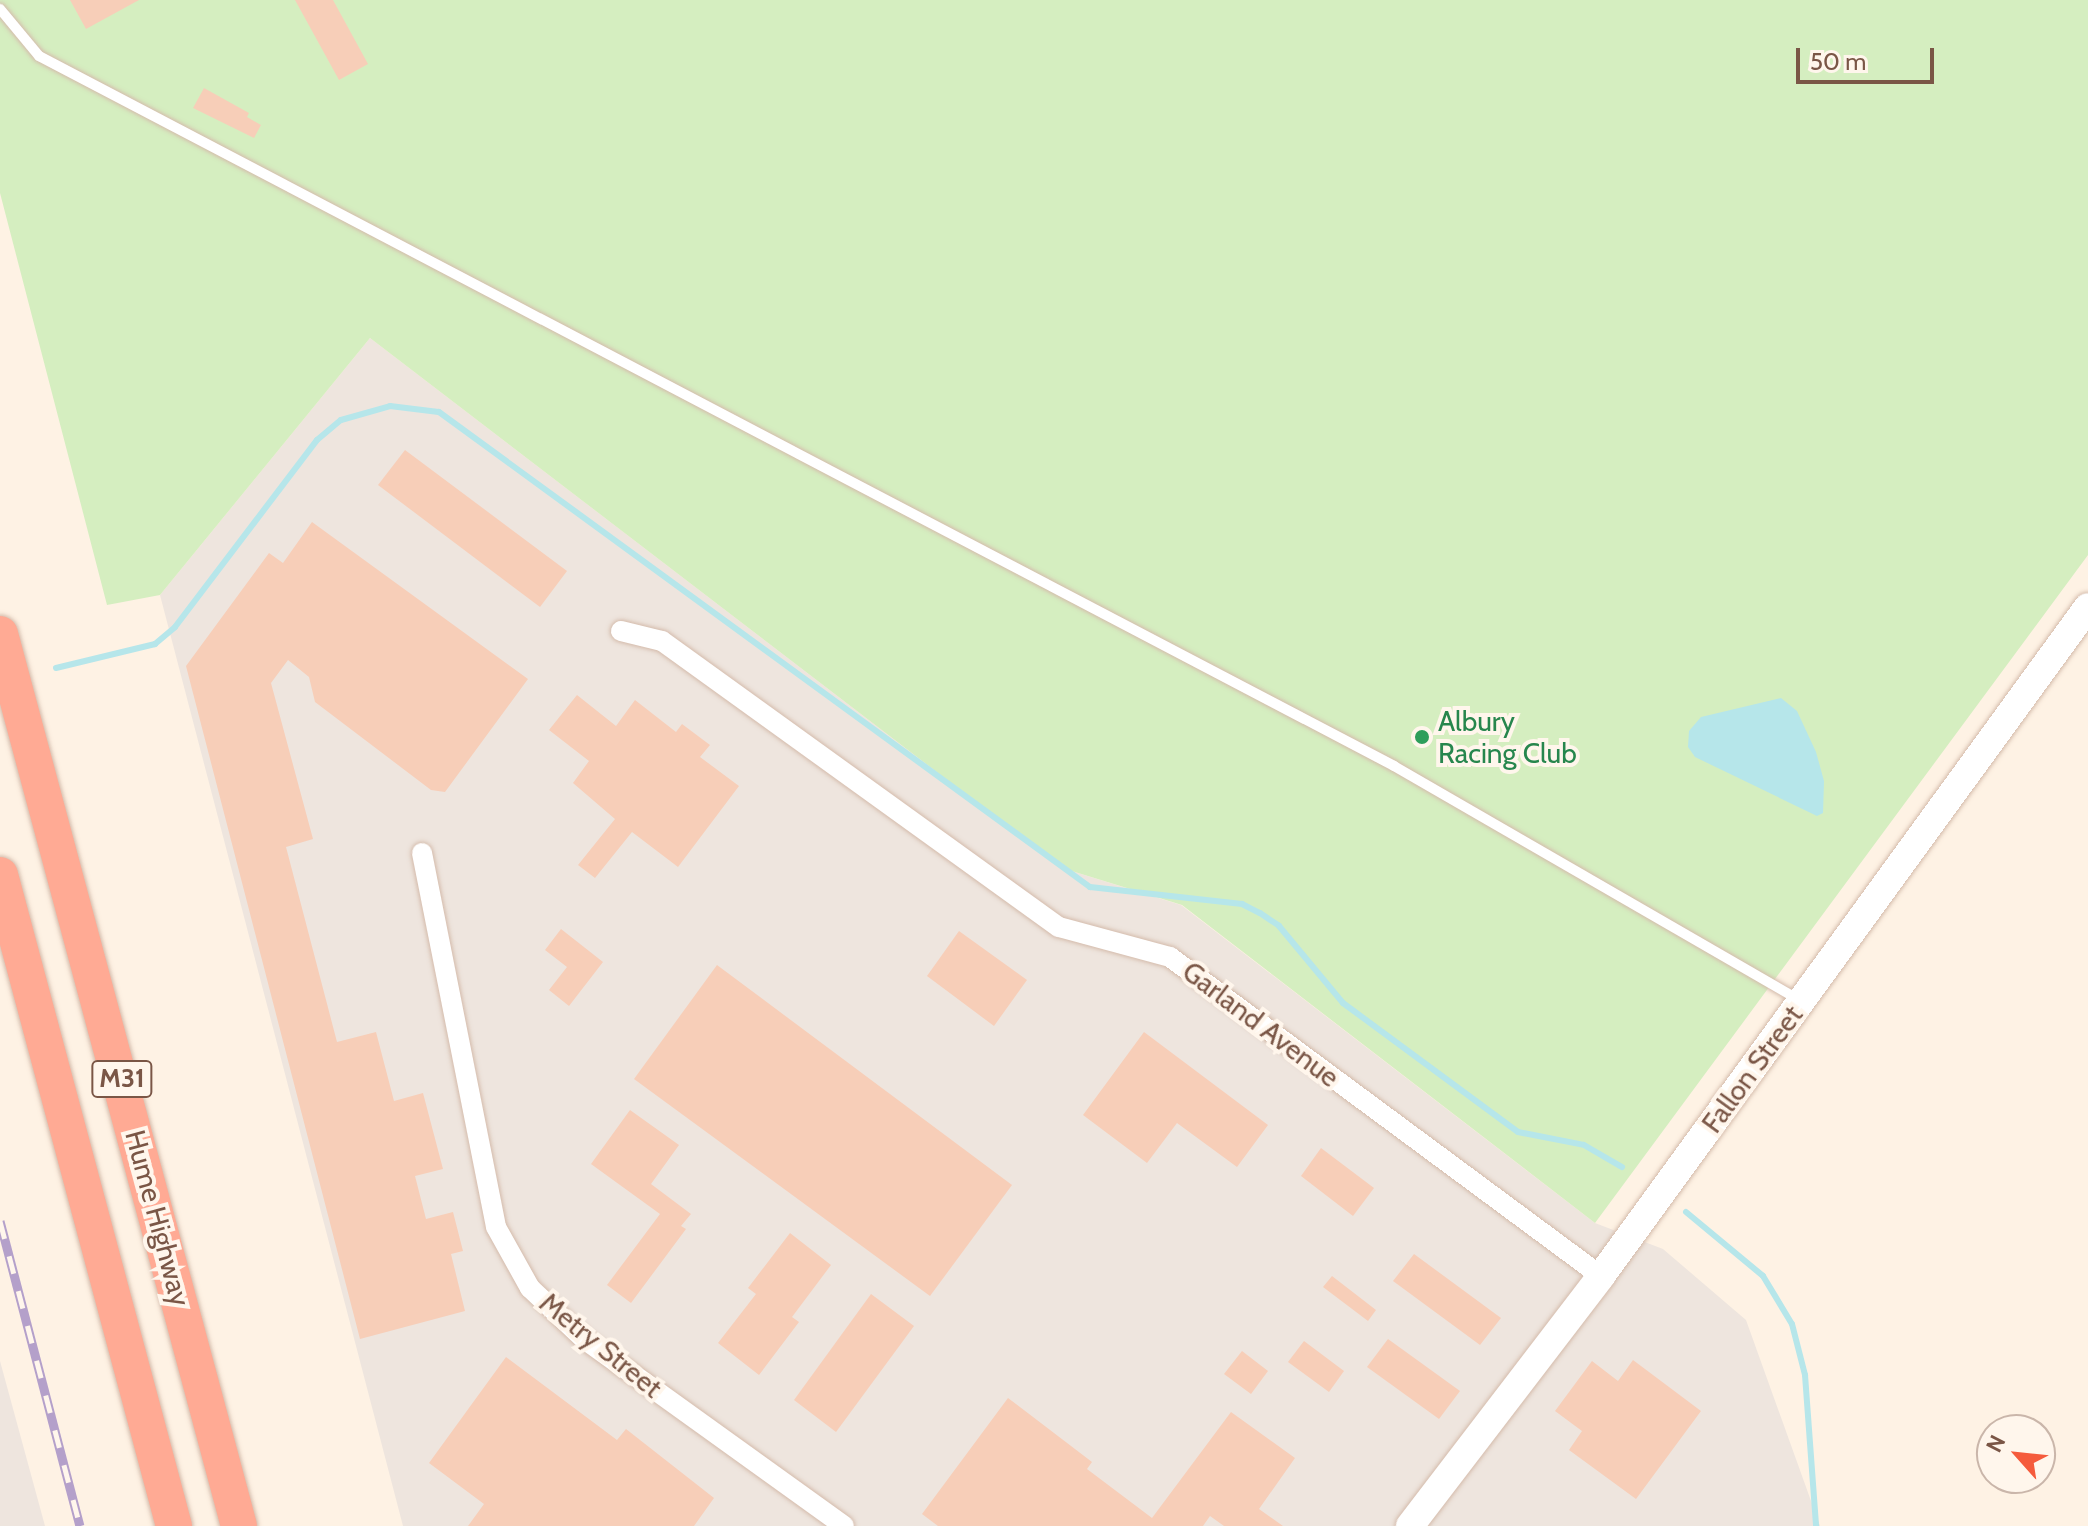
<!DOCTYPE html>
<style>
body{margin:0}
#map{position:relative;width:2088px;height:1526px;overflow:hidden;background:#fef2e4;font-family:Cabin,sans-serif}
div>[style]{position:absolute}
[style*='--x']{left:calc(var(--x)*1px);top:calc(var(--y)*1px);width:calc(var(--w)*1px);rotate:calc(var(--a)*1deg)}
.industrial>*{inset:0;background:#eee5de}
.green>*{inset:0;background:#d5eec0}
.water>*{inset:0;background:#b6e6ea}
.stream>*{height:6px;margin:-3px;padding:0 3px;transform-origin:3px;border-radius:3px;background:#b6e6ea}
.building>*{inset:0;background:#f7ceb8}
.roads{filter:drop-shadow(0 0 2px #d4bbab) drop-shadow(0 0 2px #d4bbab)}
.lane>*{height:10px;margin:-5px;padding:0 5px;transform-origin:5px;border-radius:5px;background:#fff}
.street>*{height:20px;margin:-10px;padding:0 10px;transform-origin:10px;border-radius:10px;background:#fff}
.secondary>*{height:28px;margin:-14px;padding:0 14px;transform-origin:14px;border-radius:14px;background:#fff}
.highway>*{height:36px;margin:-18px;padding:0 18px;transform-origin:18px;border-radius:18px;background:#ffaa94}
.rail>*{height:9px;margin-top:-4.5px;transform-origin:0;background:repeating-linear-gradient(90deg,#fff6ec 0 18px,#b4a0ca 0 36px);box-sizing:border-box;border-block:2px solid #b4a0ca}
.dots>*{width:22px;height:22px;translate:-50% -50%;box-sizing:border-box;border:4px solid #fff6ec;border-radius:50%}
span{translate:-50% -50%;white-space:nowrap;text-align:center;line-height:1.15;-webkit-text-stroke:8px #fff6ec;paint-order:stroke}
.shield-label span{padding:2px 6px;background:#fff6ec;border:2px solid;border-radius:6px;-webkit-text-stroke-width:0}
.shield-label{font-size:26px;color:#7a5646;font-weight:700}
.leisure-label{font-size:28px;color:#27864d}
.left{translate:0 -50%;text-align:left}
.street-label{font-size:28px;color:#7a5646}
.north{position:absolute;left:1976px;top:1414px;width:80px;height:80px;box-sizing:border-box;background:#fff6ec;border:2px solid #cab6aa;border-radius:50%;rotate:297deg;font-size:22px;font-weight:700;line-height:32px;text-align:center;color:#7a5646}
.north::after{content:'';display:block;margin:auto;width:28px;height:36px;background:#f55b3c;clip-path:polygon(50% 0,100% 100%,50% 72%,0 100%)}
.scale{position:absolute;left:1796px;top:48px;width:138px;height:36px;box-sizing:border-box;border:4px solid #7a5646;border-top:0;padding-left:10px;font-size:24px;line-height:28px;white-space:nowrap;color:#7a5646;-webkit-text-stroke:6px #fff6ec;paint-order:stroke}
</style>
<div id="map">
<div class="industrial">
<div style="clip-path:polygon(370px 338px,1062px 868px,1181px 905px,1595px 1223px,1663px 1249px,1746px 1320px,1820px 1526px,403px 1526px,160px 595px)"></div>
<div style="clip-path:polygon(0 1361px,45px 1526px,0 1526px)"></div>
</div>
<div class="green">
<div style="clip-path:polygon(0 0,2088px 0,2088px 555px,1595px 1223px,1182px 905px,1062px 868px,370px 338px,160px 595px,107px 605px,0 193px)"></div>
</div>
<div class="water">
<div style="clip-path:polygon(1781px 698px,1797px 711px,1816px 752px,1824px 781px,1823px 813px,1817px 816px,1695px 757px,1688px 747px,1689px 731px,1701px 717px)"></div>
</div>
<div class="stream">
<div style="--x:56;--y:668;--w:102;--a:-13.6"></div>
<div style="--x:155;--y:644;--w:26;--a:-40"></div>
<div style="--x:175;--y:627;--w:235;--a:-52.8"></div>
<div style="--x:317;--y:440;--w:31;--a:-40"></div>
<div style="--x:341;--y:420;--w:51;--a:-15.9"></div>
<div style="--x:390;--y:406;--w:49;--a:7"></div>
<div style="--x:439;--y:412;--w:806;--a:36.12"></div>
<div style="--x:1090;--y:887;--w:153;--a:6.4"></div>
<div style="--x:1242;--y:904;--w:20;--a:27"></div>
<div style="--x:1260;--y:913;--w:23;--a:34"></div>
<div style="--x:1279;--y:926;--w:100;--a:50.3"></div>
<div style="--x:1343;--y:1003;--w:217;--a:36.4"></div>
<div style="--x:1518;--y:1132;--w:67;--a:11.1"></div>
<div style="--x:1584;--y:1145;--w:44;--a:30.1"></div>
<div style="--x:1686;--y:1212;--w:100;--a:39.7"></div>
<div style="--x:1763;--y:1276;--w:56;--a:58.9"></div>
<div style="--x:1792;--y:1324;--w:53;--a:75.7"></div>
<div style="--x:1805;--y:1375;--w:151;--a:85.8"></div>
</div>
<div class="building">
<div style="clip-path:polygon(70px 0,139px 0,86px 29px)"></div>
<div style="clip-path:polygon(295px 0,333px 0,368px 64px,339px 80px)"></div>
<div style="clip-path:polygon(204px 88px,249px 113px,247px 117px,261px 125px,254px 138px,193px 108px)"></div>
<div style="clip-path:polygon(405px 450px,567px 571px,540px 607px,378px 485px)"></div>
<div style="clip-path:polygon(312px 522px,528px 679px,445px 792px,431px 790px,315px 702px,309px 677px,288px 660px,271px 683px,313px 839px,286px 847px,337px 1042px,376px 1032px,394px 1101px,423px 1093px,443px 1169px,415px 1176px,426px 1219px,453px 1212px,463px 1251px,451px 1254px,465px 1311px,360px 1339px,186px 666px,269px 553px,283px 563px)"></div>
<div style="clip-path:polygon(577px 695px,616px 726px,635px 700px,676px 732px,682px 724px,710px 745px,700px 757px,739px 786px,678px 867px,632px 832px,595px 878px,578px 865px,615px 819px,573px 783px,589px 761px,549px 730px)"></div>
<div style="clip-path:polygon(561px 929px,603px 962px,569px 1006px,549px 990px,567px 967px,545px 950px)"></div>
<div style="clip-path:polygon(959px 931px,1027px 980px,994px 1026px,927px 976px)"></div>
<div style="clip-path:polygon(717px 965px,1012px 1185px,930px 1296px,634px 1079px)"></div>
<div style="clip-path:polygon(1144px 1032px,1268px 1125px,1237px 1167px,1177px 1123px,1147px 1163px,1083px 1115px)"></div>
<div style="clip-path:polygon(630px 1110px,679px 1145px,651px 1184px,691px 1214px,681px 1226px,686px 1229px,631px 1303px,607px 1285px,660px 1214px,591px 1164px)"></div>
<div style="clip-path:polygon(1321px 1148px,1374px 1188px,1353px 1216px,1301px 1176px)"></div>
<div style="clip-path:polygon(790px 1233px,831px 1265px,792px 1317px,799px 1322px,759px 1375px,718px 1343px,756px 1294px,748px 1288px)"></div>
<div style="clip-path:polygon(1414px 1254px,1501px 1318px,1480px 1345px,1393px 1281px)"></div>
<div style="clip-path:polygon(1332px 1276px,1376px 1310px,1368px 1321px,1323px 1287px)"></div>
<div style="clip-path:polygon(871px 1294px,914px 1326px,836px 1432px,794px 1400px)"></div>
<div style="clip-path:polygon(1388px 1339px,1460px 1391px,1439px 1419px,1367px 1367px)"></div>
<div style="clip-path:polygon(1304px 1341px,1344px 1371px,1329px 1392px,1288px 1362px)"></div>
<div style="clip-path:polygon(1242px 1351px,1268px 1371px,1251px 1394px,1224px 1374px)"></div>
<div style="clip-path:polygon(506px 1357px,617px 1440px,626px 1429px,714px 1498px,694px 1526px,468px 1526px,484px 1504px,429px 1463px)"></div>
<div style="clip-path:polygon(1633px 1360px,1701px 1411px,1636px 1499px,1569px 1450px,1582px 1431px,1555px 1411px,1592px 1361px,1618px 1381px)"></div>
<div style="clip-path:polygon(1008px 1398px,1092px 1462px,1087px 1469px,1152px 1518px,1231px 1412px,1295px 1458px,1259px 1509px,1283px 1526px,1224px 1526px,1210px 1516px,1203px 1526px,938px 1526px,922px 1514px)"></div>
</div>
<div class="roads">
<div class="lane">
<div style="--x:0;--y:9;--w:61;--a:50.3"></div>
<div style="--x:39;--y:56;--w:1530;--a:27.65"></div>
<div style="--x:1394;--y:766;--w:468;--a:30"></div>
</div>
<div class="street">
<div style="--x:621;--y:631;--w:42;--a:13.7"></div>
<div style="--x:662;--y:641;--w:489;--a:35.8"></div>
<div style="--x:1059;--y:927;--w:115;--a:15.1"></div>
<div style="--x:1170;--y:957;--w:536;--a:36.51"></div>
<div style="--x:422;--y:853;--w:381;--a:78.8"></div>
<div style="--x:496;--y:1227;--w:70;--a:60.9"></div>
<div style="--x:530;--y:1288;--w:74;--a:43.4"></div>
<div style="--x:584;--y:1339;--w:320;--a:35.7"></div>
</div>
<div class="secondary">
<div style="--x:1410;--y:1526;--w:315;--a:-52.6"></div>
<div style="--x:1601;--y:1276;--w:827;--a:-53.95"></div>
</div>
<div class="highway">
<div style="--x:0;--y:634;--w:923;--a:75"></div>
<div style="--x:0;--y:875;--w:674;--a:75.04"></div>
</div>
</div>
<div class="rail">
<div style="--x:0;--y:1221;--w:315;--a:75.3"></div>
</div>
<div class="dots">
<div style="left:1422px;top:737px;background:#2e9e5b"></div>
</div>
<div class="shield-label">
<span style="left:122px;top:1079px">M31</span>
</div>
<div class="leisure-label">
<span class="left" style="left:1438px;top:737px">Albury<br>Racing Club</span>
</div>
<div class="street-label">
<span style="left:1261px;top:1024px;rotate:37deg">Garland Avenue</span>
<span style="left:1752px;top:1069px;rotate:-54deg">Fallon Street</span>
<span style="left:158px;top:1218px;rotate:75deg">Hume Highway</span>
<span style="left:601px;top:1345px;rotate:39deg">Metry Street</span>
</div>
<div class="north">N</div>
<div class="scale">50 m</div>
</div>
